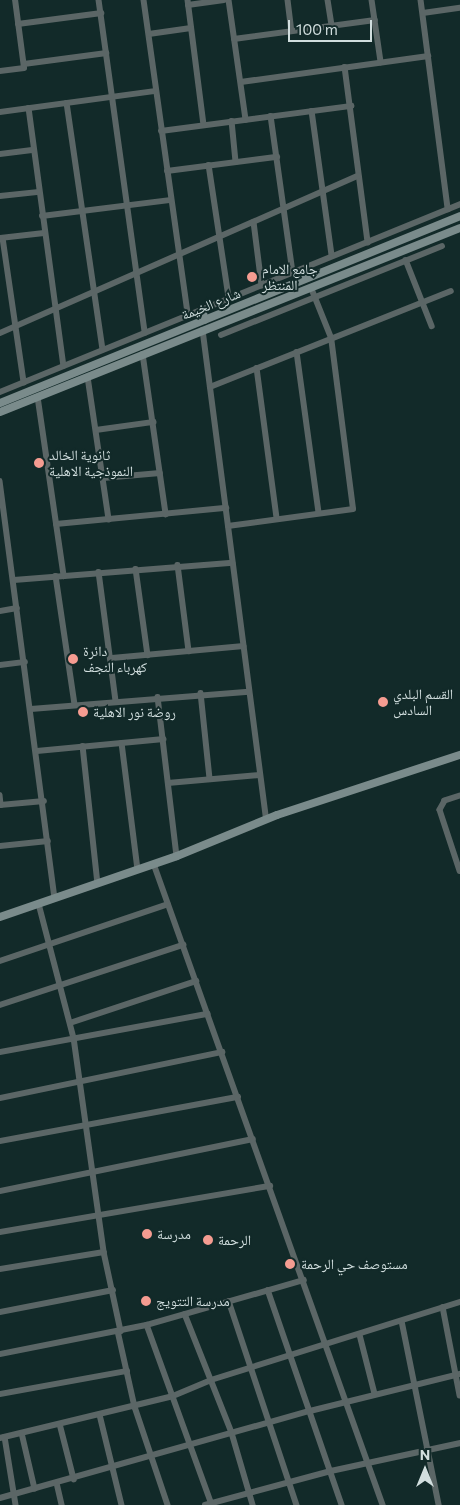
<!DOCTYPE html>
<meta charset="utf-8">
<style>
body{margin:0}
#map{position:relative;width:460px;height:1505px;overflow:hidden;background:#122a29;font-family:Commissioner,"Noto Naskh Arabic",sans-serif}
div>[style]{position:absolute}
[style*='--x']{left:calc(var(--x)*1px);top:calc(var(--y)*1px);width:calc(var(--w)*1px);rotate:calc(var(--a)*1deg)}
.street>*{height:5.5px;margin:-2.75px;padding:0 2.75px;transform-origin:2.75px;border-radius:2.75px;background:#5b6666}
.secondary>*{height:8px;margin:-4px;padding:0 4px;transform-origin:4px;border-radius:4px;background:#7a8b8b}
.dots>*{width:14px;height:14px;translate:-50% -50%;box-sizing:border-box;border:2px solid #122a29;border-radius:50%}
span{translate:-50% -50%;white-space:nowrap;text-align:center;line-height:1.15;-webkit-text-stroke:4px #122a29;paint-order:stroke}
.poi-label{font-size:14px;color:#d1dede}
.left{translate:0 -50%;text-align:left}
.street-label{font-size:14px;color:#d1dede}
.north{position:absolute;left:400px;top:1445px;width:50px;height:50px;-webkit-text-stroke:4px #122a29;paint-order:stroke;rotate:0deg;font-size:14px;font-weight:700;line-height:20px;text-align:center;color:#d1dede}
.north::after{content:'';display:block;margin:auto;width:18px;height:22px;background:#d1dede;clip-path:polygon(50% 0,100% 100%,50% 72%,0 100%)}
.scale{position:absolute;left:288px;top:20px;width:84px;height:22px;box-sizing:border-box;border:2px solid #d1dede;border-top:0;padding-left:6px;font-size:15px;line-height:18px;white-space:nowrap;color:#d1dede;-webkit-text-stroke:4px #122a29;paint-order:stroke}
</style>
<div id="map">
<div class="street">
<div style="--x:99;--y:0;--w:336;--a:82.1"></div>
<div style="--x:144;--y:0;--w:318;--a:82"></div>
<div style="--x:188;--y:0;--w:126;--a:82.7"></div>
<div style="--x:229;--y:0;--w:121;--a:81.9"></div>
<div style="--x:288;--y:0;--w:31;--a:83"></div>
<div style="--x:328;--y:0;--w:26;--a:81"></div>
<div style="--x:372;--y:0;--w:63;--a:81.7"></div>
<div style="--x:421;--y:0;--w:211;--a:82.6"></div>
<div style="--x:188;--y:5;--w:36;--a:-8"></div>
<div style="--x:423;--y:13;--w:37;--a:-8"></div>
<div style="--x:18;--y:24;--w:84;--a:-7.5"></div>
<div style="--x:149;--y:34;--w:42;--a:-8.1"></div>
<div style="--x:234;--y:39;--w:142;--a:-7.7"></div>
<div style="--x:24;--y:64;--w:83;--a:-7.6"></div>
<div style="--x:345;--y:67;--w:177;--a:82.5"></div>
<div style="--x:0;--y:71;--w:24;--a:-7"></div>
<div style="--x:24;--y:68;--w:69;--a:-97.5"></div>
<div style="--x:241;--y:82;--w:189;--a:-7.9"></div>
<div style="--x:67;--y:103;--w:249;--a:81.7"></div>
<div style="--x:29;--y:108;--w:260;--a:82.3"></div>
<div style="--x:312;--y:111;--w:146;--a:82.1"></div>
<div style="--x:0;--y:112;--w:157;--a:-7.7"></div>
<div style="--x:271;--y:116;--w:158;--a:82"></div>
<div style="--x:232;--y:121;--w:41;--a:84.4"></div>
<div style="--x:161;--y:131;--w:192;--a:-7.5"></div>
<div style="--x:0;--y:154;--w:34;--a:-7"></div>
<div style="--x:209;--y:165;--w:134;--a:81.4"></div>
<div style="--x:167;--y:171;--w:111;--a:-7.3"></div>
<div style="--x:0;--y:196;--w:39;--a:-6"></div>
<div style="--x:42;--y:216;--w:130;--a:-7.1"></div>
<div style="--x:254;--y:222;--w:64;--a:82.8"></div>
<div style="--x:0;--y:238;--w:44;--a:-6.5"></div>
<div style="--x:3;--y:238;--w:146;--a:81.7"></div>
<div style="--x:406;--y:260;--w:71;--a:68.5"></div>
<div style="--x:203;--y:330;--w:492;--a:82.6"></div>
<div style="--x:0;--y:333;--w:391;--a:-23.7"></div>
<div style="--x:221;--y:335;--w:238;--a:-21.9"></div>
<div style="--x:297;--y:352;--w:162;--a:82.2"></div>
<div style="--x:143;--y:354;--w:162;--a:81.8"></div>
<div style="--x:257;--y:368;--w:151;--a:82.4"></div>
<div style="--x:88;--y:377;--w:144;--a:81.6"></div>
<div style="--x:210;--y:387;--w:259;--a:-21.7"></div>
<div style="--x:0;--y:392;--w:497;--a:-22.2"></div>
<div style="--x:38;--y:397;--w:181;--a:81.7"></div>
<div style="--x:96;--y:430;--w:58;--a:-8"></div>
<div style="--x:103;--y:478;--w:57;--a:-5"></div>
<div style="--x:0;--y:481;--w:421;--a:82.5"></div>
<div style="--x:56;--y:524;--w:171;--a:-5.4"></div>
<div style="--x:228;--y:526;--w:126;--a:-7.7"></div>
<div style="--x:353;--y:509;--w:172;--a:-97.3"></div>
<div style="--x:331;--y:338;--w:54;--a:-111.8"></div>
<div style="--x:178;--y:565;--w:87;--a:82.7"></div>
<div style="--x:136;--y:569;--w:87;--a:82.1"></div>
<div style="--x:99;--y:572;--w:130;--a:82.5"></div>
<div style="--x:56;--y:576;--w:130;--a:81.6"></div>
<div style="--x:14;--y:580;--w:219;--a:-4.5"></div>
<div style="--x:0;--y:611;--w:17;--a:-10"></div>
<div style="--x:112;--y:658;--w:132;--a:-5.2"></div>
<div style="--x:0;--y:665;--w:25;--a:-7"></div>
<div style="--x:201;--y:693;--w:86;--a:84"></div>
<div style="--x:158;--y:697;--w:160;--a:83.2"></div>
<div style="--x:31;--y:709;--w:218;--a:-4.5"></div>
<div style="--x:122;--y:743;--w:127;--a:82.8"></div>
<div style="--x:83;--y:746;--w:138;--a:83.8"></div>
<div style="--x:37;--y:751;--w:127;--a:-5.4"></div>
<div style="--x:168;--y:783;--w:91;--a:-5"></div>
<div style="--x:0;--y:795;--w:10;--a:84"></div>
<div style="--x:460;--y:796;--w:16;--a:162"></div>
<div style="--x:445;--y:801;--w:10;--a:119"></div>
<div style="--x:440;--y:810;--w:64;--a:71.8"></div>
<div style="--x:0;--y:805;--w:44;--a:-5.2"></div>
<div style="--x:0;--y:846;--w:48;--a:-5.9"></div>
<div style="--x:154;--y:864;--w:681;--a:70.34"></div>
<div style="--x:39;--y:904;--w:138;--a:75.4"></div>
<div style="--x:74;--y:1038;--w:216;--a:82"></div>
<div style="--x:104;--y:1252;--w:81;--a:77.9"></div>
<div style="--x:0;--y:961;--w:177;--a:-18.7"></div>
<div style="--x:0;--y:1005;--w:193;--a:-18.2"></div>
<div style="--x:70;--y:1023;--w:133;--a:-18.4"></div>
<div style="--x:0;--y:1052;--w:211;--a:-10.4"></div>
<div style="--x:0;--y:1098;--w:227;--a:-11.7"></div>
<div style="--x:0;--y:1141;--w:242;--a:-10.5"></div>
<div style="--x:0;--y:1191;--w:258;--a:-11.6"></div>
<div style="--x:0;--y:1232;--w:274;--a:-9.7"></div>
<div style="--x:0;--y:1269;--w:105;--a:-9.3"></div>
<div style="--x:268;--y:1290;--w:227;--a:71"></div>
<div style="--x:229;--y:1301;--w:215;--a:71.6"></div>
<div style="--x:443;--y:1307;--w:90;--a:79.1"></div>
<div style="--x:0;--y:1312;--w:115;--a:-11"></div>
<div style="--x:185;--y:1314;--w:128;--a:68.4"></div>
<div style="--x:232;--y:1433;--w:75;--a:73.7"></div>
<div style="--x:402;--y:1321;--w:188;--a:78.6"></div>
<div style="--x:147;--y:1325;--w:191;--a:70.1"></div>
<div style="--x:118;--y:1331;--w:78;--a:77.4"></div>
<div style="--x:135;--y:1407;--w:103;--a:71.4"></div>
<div style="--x:360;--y:1335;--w:61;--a:75.7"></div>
<div style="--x:0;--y:1354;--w:150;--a:-11.2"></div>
<div style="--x:147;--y:1325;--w:163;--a:-16"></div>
<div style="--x:0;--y:1394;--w:129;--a:-10.3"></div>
<div style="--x:100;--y:1415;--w:93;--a:76.3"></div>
<div style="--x:60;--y:1424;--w:57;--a:75.7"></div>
<div style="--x:22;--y:1433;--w:57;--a:76.9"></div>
<div style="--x:5;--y:1437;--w:69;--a:80.8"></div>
<div style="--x:0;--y:1438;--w:178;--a:-13.6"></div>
<div style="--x:173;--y:1396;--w:41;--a:-22.8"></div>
<div style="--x:211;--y:1380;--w:261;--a:-17.4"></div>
<div style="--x:57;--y:1483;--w:23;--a:77"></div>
<div style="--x:0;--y:1498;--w:322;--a:-15.7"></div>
<div style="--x:310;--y:1411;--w:154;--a:-13.9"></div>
<div style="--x:205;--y:1505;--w:131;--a:-15.1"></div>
<div style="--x:331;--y:1471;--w:132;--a:-12.2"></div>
</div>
<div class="secondary">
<div style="--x:202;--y:310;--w:10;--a:73"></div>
<div style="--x:0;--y:403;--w:497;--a:-22.1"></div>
<div style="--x:0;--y:412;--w:495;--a:-21.8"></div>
<div style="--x:0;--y:917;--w:187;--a:-19"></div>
<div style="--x:177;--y:856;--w:108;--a:-22.3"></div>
<div style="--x:277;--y:815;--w:193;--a:-18.2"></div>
</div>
<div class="dots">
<div style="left:252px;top:277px;background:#f59c91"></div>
<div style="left:39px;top:463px;background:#f59c91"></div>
<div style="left:73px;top:659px;background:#f59c91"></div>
<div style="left:383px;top:702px;background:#f59c91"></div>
<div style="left:83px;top:712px;background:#f59c91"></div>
<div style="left:147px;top:1234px;background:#f59c91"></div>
<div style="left:208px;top:1240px;background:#f59c91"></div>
<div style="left:290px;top:1264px;background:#f59c91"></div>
<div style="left:146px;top:1301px;background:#f59c91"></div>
</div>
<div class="poi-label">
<span class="left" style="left:262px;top:277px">جامع الامام<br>المنتظر</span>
<span class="left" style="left:49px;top:463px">ثانوية الخالد<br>النموذجية الاهلية</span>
<span class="left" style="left:83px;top:659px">دائرة<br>كهرباء النجف</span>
<span class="left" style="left:393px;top:702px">القسم البلدي<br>السادس</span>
<span class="left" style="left:93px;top:712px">روضة نور الاهلية</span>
<span class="left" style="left:157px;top:1234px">مدرسة</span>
<span class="left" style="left:218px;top:1240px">الرحمة</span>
<span class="left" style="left:301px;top:1264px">مستوصف حي الرحمة</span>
<span class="left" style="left:156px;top:1301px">مدرسة التتويج</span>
</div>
<div class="street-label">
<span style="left:211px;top:304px;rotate:-22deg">شارع الخيمة</span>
</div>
<div class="north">N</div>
<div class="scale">100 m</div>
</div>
